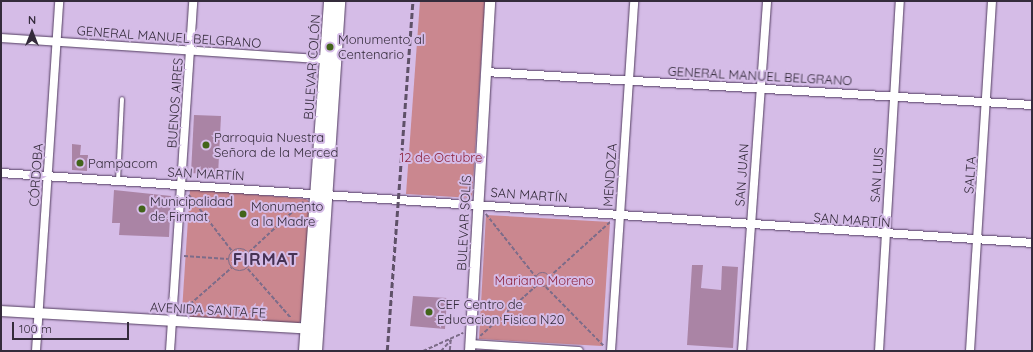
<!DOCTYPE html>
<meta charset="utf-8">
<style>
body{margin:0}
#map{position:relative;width:1033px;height:352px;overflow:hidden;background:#d5bce7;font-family:Quicksand,sans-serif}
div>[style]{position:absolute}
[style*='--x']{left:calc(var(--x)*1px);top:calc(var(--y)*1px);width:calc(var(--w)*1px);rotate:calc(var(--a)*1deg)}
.green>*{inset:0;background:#ca878f}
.building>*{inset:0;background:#aa84a5}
.path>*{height:1.5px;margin-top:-0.75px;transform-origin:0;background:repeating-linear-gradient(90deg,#7d6c89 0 4px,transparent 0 6px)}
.path>.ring{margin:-0.75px;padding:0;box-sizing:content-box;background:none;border:1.5px solid #7d6c89;border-radius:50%}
.roads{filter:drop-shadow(0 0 1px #523c60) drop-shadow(0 0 1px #523c60)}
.service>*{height:4px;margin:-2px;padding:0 2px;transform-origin:2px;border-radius:2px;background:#fff}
.minor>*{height:8px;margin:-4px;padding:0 4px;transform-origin:4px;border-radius:4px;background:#fff}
.tertiary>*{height:10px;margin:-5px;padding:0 5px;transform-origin:5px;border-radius:5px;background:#fff}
.secondary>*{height:12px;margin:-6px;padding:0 6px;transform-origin:6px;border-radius:6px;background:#fff}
.rail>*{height:2.5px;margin-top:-1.25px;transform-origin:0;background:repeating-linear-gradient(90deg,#5f5168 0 6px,transparent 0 9px)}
.dots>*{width:11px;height:11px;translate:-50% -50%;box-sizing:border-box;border:2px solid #d5bce7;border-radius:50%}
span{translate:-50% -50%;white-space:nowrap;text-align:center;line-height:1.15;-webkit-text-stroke:4px #d5bce7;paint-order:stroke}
.street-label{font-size:13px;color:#342b3b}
.poi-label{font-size:13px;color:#342b3b}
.left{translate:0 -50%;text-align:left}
.park-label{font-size:13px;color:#8d233d}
.district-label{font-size:17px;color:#463254;font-weight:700;letter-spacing:1px}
.frame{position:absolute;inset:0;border:2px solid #342b3b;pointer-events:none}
.north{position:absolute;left:12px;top:12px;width:40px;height:40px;-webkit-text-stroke:3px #d5bce7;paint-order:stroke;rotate:0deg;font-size:11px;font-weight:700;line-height:16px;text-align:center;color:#342b3b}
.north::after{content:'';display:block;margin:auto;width:14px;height:18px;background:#342b3b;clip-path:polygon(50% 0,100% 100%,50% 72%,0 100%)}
.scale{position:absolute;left:12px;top:322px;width:117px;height:18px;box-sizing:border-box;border:2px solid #342b3b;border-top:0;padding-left:5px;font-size:12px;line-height:14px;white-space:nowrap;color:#342b3b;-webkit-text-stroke:3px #d5bce7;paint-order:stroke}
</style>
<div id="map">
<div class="green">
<div style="clip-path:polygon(420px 1px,485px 1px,472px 198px,406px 194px)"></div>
<div style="clip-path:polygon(190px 189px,306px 199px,310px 202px,302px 319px,297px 325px,188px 317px,182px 311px)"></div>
<div style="clip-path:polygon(486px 215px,610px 222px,602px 346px,479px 339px)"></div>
</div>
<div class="building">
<div style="clip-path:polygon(194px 115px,221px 116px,218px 175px,191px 173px)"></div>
<div style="clip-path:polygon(72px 144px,81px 145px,80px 155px,88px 155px,87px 171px,72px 170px)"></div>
<div style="clip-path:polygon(114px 190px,171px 196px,169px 237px,119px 235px,120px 223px,112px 223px)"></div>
<div style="clip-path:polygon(692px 265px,703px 265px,701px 288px,721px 290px,722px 266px,738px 267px,733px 348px,687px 345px)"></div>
<div style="clip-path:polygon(413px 296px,447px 298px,445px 329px,410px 326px)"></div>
</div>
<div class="path">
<div style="--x:189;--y:195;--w:71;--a:52.5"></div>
<div style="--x:486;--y:214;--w:80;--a:51.6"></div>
<div class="ring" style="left:229px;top:249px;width:20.5px;height:20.5px"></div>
<div style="--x:249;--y:252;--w:74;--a:-42.8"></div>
<div style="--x:184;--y:256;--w:44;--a:3.9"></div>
<div style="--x:248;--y:269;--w:65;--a:48.7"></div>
<div class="ring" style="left:536px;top:273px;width:12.5px;height:12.5px"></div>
<div style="--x:549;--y:277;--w:82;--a:-42"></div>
<div style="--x:546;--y:287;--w:83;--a:45.5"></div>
<div style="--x:181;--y:312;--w:67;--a:-41.3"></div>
<div style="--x:480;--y:336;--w:76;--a:-41.8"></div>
<div style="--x:423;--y:351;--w:44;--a:-24.2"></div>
<div style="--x:441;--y:351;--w:15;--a:-48"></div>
<div style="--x:451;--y:340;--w:11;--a:95"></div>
</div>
<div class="roads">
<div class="service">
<div style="--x:118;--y:181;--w:82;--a:-87.2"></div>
</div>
<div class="minor">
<div style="--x:1;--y:38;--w:329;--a:3.8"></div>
<div style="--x:486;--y:72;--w:547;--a:3.46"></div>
<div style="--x:1;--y:173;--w:1033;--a:3.88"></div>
<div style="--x:470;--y:344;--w:109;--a:3.7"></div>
<div style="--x:36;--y:351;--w:351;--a:-86.2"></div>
<div style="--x:170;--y:351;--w:351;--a:-86.2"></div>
<div style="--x:611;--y:351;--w:351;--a:-86.2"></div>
<div style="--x:742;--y:351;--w:351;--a:-85.9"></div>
<div style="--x:879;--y:351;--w:351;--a:-86.6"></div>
<div style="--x:970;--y:351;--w:351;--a:-86.4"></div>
</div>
<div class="tertiary">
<div style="--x:1;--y:311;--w:314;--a:3.3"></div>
<div style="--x:470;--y:351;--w:351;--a:-86.7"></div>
</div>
<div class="secondary">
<div style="--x:305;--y:351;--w:351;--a:-85.9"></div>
<div style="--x:316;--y:351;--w:351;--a:-86.2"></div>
</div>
</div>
<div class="rail">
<div style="--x:387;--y:351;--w:351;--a:-85.8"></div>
</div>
<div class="dots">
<div style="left:330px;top:47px;background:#42641a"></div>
<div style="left:206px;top:145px;background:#42641a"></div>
<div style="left:80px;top:163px;background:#42641a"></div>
<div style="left:142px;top:209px;background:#42641a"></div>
<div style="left:243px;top:214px;background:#42641a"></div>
<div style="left:429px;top:312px;background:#42641a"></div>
</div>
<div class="street-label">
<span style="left:169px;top:37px;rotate:4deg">GENERAL MANUEL BELGRANO</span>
<span style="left:312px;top:67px;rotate:-86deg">BULEVAR COLÓN</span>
<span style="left:760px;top:76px;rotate:3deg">GENERAL MANUEL BELGRANO</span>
<span style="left:175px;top:103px;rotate:-86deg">BUENOS AIRES</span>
<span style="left:206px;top:174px;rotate:3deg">SAN MARTÍN</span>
<span style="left:36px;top:175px;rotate:-86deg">CÓRDOBA</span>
<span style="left:610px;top:175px;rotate:-86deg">MENDOZA</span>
<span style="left:742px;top:175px;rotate:-86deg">SAN JUAN</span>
<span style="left:877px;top:175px;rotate:-86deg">SAN LUIS</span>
<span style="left:970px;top:175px;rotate:-86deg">SALTA</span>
<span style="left:529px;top:195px;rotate:4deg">SAN MARTÍN</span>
<span style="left:852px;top:220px;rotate:4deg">SAN MARTÍN</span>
<span style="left:464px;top:223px;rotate:-87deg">BULEVAR SOLÍS</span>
<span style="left:208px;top:310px;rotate:3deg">AVENIDA SANTA FE</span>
</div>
<div class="poi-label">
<span class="left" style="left:338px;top:47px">Monumento al<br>Centenario</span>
<span class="left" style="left:214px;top:145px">Parroquia Nuestra<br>Señora de la Merced</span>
<span class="left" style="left:88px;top:163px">Pampacom</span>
<span class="left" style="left:150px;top:209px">Municipalidad<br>de Firmat</span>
<span class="left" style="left:251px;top:214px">Monumento<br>a la Madre</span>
<span class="left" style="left:437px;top:312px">CEF Centro de<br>Educacion Fisica N20</span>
</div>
<div class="park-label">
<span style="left:441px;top:157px">12 de Octubre</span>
<span style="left:544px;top:280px">Mariano Moreno</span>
</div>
<div class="district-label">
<span style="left:266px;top:259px">FIRMAT</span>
</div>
<div class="frame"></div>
<div class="north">N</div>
<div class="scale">100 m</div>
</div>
